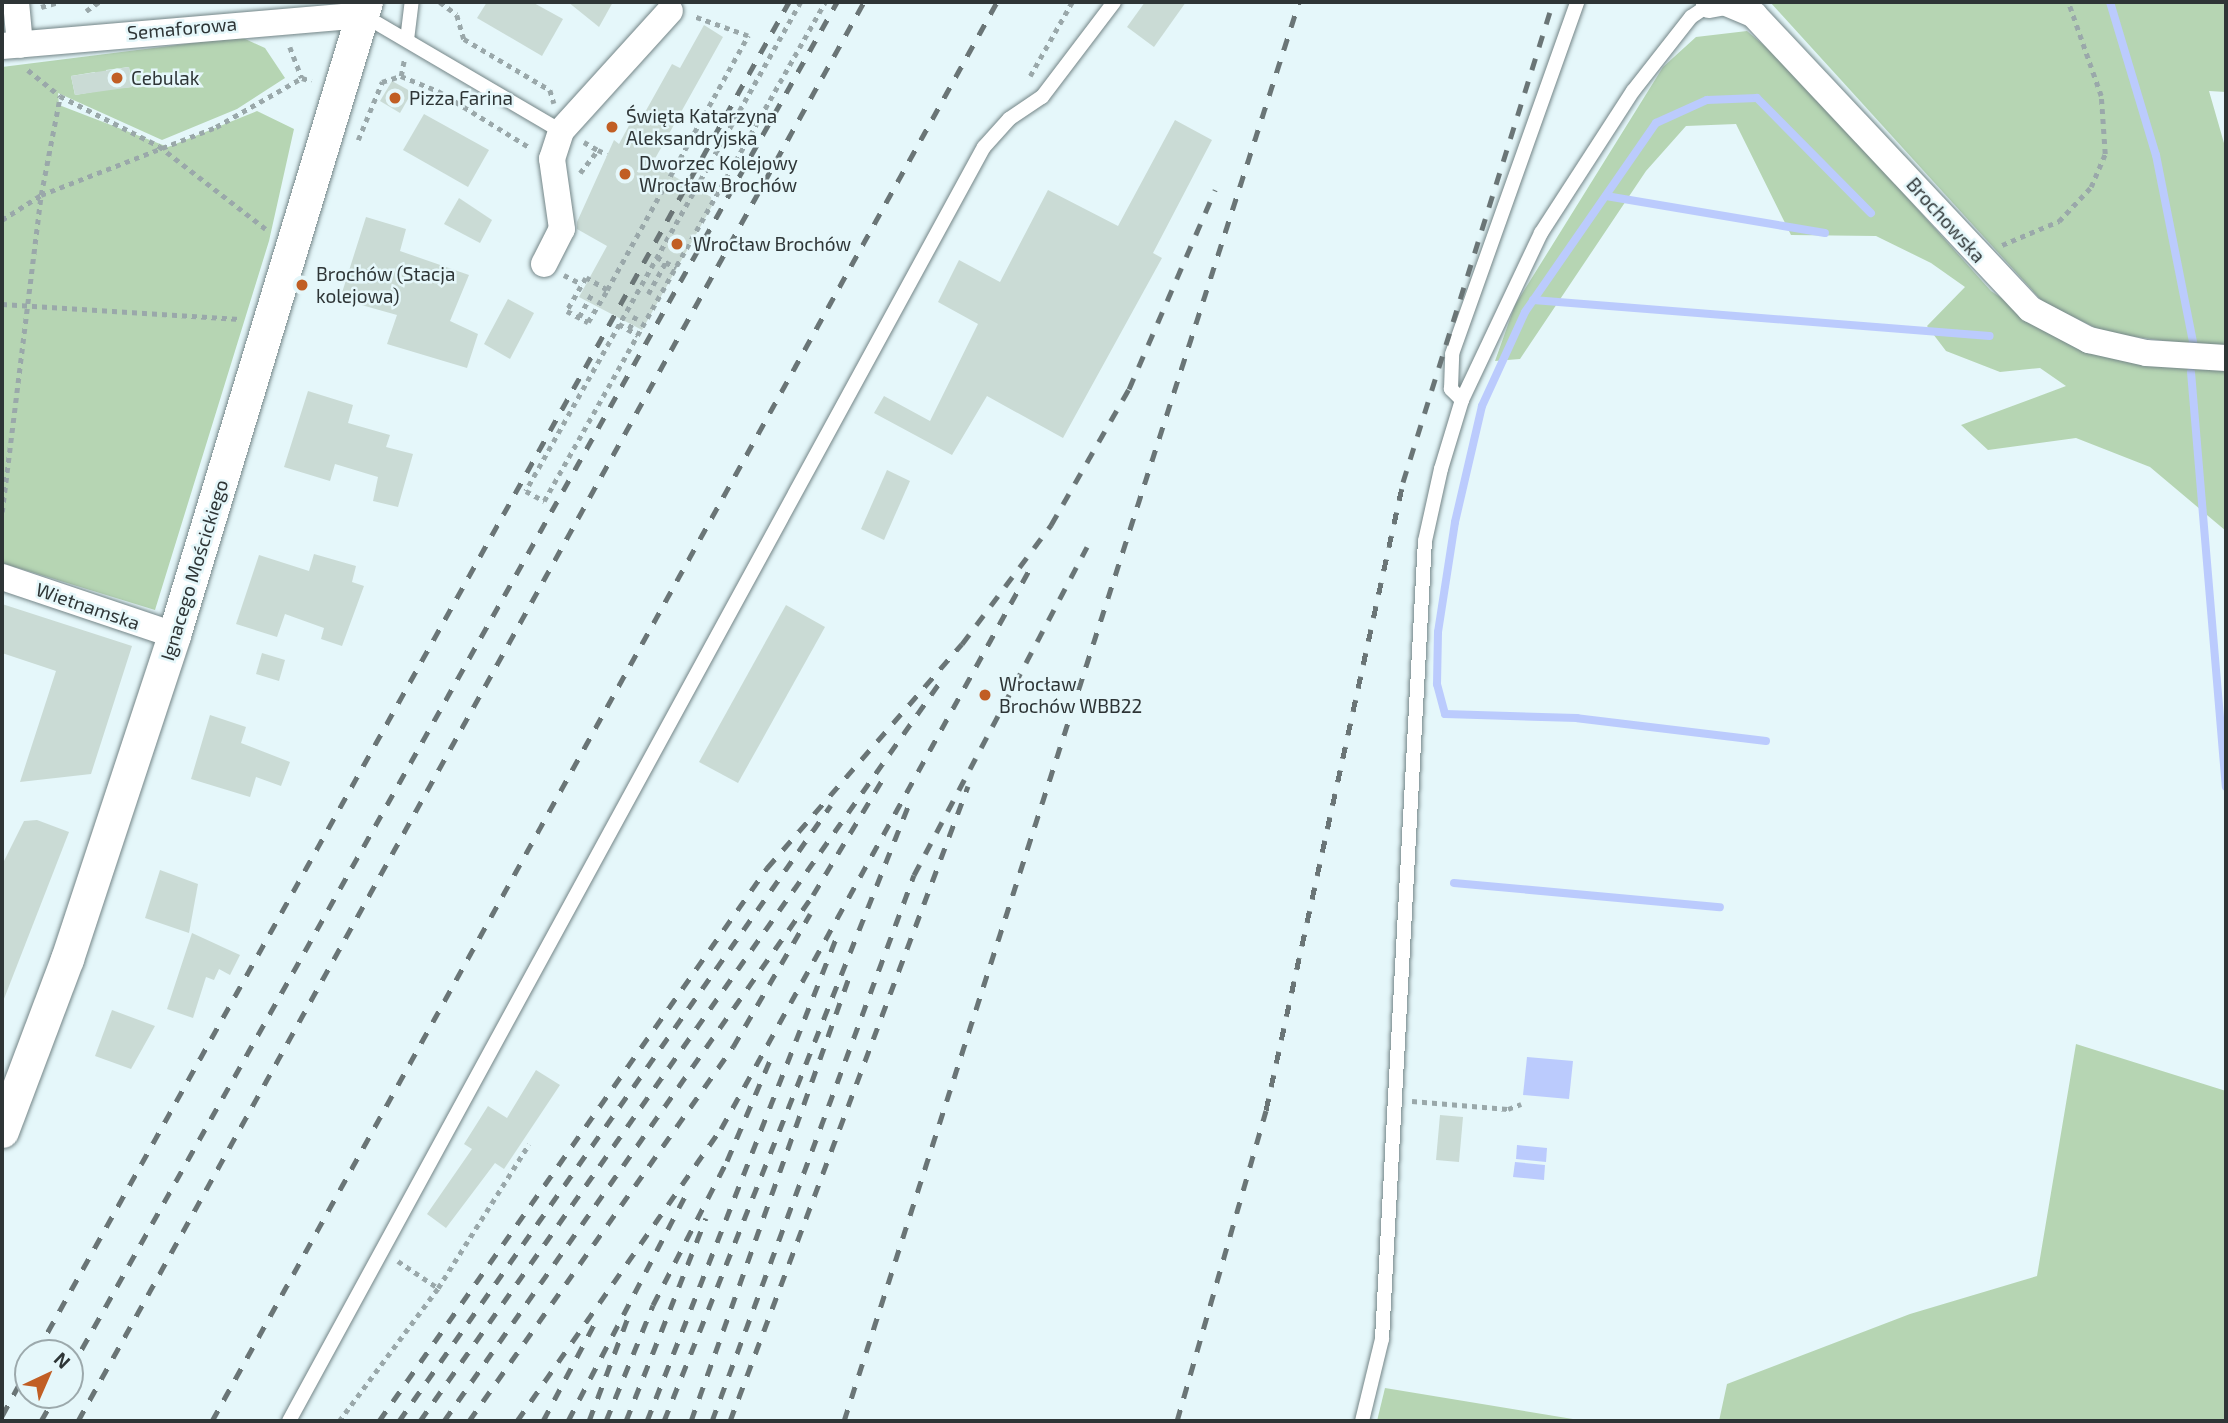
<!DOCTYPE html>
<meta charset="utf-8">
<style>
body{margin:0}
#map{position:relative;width:2228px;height:1423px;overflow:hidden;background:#e5f7fa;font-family:"Exo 2",sans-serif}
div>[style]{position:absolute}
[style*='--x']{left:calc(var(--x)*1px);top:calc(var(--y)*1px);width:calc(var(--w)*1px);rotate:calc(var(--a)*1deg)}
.green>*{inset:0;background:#b6d5b3}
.water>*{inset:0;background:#bbcbfd}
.stream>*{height:8px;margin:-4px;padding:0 4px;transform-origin:4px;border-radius:4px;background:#bbcbfd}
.building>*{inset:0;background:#cadbd5}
.path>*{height:4.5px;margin-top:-2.25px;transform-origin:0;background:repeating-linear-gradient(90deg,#9aa8aa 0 5px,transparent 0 10px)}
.roads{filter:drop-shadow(0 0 2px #748587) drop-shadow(0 0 2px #748587)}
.service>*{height:14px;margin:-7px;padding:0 7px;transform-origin:7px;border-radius:7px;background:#fff}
.minor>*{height:26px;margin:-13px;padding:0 13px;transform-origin:13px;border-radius:13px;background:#fff}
.tertiary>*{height:33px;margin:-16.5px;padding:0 16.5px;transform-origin:16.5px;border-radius:16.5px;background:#fff}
.rail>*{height:5px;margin-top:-2.5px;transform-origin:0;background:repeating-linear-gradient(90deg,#6a7576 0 12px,transparent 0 24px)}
.dots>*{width:19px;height:19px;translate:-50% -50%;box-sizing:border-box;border:4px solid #e5f7fa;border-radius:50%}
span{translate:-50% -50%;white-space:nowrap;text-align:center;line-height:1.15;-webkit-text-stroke:5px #e5f7fa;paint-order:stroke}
.street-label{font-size:19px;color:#2e3536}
.poi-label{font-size:19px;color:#2e3536}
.left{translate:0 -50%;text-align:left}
.frame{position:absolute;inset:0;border:4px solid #2e3536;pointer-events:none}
.north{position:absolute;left:14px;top:1339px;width:70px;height:70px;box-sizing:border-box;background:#e5f7fa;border:2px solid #9ca9ac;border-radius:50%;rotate:44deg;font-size:19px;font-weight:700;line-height:28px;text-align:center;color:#2e3536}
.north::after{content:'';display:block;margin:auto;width:24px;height:32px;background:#c15e24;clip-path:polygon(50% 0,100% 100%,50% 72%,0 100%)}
</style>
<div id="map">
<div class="green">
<div style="clip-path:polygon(1770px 2px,2226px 2px,2226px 92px,2209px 91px,2226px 150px,2226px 349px,2106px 333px,2043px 302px)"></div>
<div style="clip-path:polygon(1747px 31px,1791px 68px,1991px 291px,2046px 328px,2226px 365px,2226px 531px,2150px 467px,2076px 438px,1988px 450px,1961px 425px,2066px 386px,2040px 368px,2000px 372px,1946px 351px,1927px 326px,1965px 287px,1931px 263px,1876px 236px,1791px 235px,1736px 124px,1686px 126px,1646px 171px,1520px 359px,1495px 361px,1515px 305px,1663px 67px,1696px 37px)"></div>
<div style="clip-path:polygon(evenodd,241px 37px,265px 48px,285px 78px,237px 109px,162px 140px,58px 93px,59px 105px,168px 147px,257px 111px,294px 129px,269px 241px,155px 610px,2px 563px,2px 67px,241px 37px,129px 67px,132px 87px,108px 89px,106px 70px,129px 67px,241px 37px,95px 72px,98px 91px,75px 95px,71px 76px,95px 72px)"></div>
<div style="clip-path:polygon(2076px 1044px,2226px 1091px,2226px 1421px,1719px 1421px,1727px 1384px,1910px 1314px,2037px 1276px)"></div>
<div style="clip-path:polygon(1385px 1388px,1585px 1421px,1377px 1421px)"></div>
</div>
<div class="water">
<div style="clip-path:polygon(1527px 1057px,1573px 1061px,1569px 1099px,1523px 1095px)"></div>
<div style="clip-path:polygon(1517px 1145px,1547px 1148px,1546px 1162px,1516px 1159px)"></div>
<div style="clip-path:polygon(1515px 1162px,1545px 1165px,1544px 1180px,1513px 1177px)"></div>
</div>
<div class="stream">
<div style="--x:2110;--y:2;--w:160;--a:73.3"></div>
<div style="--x:2156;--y:155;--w:191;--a:78.8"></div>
<div style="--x:1606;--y:196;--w:222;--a:9.6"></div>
<div style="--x:1533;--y:300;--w:458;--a:4.5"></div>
<div style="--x:2191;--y:372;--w:416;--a:85.2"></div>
<div style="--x:1766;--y:741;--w:190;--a:-173.1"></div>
<div style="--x:1577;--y:718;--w:132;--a:-178.3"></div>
<div style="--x:1445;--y:714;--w:31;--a:-105"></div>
<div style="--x:1437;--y:684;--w:52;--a:-88.9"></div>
<div style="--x:1438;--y:632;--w:111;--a:-81.2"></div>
<div style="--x:1455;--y:522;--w:119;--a:-76.9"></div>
<div style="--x:1482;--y:406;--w:103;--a:-65.4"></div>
<div style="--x:1525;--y:312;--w:230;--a:-55.3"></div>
<div style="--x:1656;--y:123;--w:56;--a:-24.3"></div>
<div style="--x:1707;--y:100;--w:50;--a:-2.3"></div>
<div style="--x:1757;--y:98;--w:162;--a:45.3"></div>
<div style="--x:1454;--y:883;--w:267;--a:5.2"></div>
</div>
<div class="building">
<div style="clip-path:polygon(487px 2px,532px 2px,563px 19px,542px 56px,477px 18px)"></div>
<div style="clip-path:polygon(568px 2px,613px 2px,599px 27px)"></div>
<div style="clip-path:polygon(1145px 2px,1186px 2px,1154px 47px,1127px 27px)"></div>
<div style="clip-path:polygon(704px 25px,723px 37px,652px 164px,711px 197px,712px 206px,642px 330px,579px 297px,607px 246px,577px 229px,577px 222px,614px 140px,619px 144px,632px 120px,639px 123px,672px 64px,680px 68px)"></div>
<div style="clip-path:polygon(129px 67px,132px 87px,75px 95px,71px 76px)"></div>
<div style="clip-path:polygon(392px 81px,412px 92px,400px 113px,380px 101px)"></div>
<div style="clip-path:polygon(424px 114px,489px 150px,468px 187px,403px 150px)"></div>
<div style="clip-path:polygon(1175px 120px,1212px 140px,1153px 253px,1162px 258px,1063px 438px,987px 396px,952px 455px,874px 413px,884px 396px,930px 421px,978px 324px,938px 302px,959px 260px,1000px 282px,1048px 190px,1118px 226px)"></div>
<div style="clip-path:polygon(459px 198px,492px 220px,480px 243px,444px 224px)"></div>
<div style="clip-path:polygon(366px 217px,406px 229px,400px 251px,469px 275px,450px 321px,478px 334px,467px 368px,387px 344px,397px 315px,340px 299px)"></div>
<div style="clip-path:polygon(508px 299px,534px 313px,510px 359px,484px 344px)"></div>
<div style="clip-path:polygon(308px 391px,353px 405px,348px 423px,390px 435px,386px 447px,413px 454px,398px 507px,373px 501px,378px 477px,335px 464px,330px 481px,284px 467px)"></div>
<div style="clip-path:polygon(887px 470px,910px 481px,884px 540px,861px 529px)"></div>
<div style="clip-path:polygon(314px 554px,356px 566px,352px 582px,364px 586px,342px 646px,321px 639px,324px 628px,285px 614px,277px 637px,236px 624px,259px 555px,309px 571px)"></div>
<div style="clip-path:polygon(2px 604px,132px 646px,91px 774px,20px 782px,56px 671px,2px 653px)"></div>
<div style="clip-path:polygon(786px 605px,825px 627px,738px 783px,699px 762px)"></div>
<div style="clip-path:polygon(262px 653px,285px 660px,279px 681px,256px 674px)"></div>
<div style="clip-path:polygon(210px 715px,246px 727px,241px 743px,290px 762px,281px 786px,256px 777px,250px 797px,191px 779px)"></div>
<div style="clip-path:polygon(37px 820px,69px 832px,2px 1004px,2px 865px,24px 821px)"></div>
<div style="clip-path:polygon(160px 870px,198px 884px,189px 933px,145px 918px)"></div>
<div style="clip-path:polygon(192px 933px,240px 955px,230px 975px,219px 969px,214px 980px,206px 977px,193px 1018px,167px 1009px)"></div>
<div style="clip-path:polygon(112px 1010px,155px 1026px,131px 1069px,95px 1056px)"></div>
<div style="clip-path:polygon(536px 1070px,560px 1085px,504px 1169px,495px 1163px,446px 1228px,427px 1214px,472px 1149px,464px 1144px,488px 1106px,507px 1118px)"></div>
<div style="clip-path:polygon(1440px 1115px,1463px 1117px,1459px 1162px,1436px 1160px)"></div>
</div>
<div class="path">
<div style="--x:440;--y:2;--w:21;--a:37"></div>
<div style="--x:457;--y:15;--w:25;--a:74"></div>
<div style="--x:464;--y:39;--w:100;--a:30.7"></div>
<div style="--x:550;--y:90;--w:14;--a:73"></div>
<div style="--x:801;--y:2;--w:561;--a:119.35"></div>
<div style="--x:526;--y:491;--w:21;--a:29"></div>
<div style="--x:544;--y:501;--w:573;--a:-60.61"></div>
<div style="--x:41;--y:7;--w:19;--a:-16"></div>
<div style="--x:86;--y:11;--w:16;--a:-35"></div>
<div style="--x:290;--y:47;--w:33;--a:69"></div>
<div style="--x:302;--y:78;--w:10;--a:17"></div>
<div style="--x:28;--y:70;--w:41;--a:39.1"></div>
<div style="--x:401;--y:76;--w:16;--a:-79"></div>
<div style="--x:1030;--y:76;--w:85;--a:-60.4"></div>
<div style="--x:358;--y:140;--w:63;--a:-67.5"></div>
<div style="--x:382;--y:82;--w:20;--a:-18"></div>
<div style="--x:401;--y:76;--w:40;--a:22"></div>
<div style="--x:438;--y:91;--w:107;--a:31.6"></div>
<div style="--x:584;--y:142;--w:16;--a:30"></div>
<div style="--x:580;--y:173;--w:29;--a:-52"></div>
<div style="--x:598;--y:150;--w:10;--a:24"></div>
<div style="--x:644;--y:178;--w:21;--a:28"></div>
<div style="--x:2;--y:220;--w:46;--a:-32.7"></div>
<div style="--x:41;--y:195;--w:101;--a:-79.1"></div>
<div style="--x:60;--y:96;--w:111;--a:26.8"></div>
<div style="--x:159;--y:146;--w:135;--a:37.8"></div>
<div style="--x:2002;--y:245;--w:62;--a:-22.8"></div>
<div style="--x:2059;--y:221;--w:47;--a:-46.7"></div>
<div style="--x:2091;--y:187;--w:36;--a:-67"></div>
<div style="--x:2105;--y:154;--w:58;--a:-93.9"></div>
<div style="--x:2101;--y:96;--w:100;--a:-109.3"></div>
<div style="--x:657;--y:257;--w:22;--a:30"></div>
<div style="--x:564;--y:275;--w:20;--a:27"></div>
<div style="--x:607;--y:290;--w:24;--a:-150"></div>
<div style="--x:586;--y:278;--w:38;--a:120"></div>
<div style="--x:567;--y:311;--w:24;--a:28"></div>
<div style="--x:588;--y:322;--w:37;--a:-59"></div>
<div style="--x:607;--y:290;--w:291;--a:-61"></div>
<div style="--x:748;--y:36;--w:59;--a:-160.3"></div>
<div style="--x:648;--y:294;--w:37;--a:-61"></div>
<div style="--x:2;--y:304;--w:238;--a:3.6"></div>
<div style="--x:579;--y:317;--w:26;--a:-61"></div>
<div style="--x:619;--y:324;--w:22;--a:30"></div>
<div style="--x:629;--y:329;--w:15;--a:-62"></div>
<div style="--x:2;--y:512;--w:319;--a:-83"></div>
<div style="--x:41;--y:195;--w:188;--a:-21.2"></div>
<div style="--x:216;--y:127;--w:99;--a:-29.7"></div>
<div style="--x:1412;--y:1101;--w:96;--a:4.8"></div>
<div style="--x:1508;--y:1109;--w:14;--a:-21"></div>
<div style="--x:398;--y:1261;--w:48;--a:34"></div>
<div style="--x:438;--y:1288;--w:170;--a:-57.7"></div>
<div style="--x:339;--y:1421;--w:166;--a:-53.3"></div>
</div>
<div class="roads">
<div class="service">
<div style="--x:363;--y:15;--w:229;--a:30.4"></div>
<div style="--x:407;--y:40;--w:38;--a:-83"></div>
<div style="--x:1462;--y:400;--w:16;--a:-135"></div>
<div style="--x:1451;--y:389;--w:35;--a:-88"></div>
<div style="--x:1452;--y:354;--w:374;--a:-70.4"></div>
<div style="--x:289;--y:1421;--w:1451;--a:-61.39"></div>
<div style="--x:984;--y:147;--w:38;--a:-48"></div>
<div style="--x:1009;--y:119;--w:40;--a:-34"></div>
<div style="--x:1042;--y:97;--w:119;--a:-52.8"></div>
<div style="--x:1362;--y:1421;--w:84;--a:-76.3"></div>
<div style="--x:1382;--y:1339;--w:799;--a:-86.92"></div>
<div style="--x:1425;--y:541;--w:74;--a:-77.5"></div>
<div style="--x:1441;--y:469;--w:72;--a:-73.1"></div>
<div style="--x:1462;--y:400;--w:185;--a:-64.7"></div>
<div style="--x:1541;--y:233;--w:169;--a:-57.1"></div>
<div style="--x:1633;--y:91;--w:94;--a:-51.9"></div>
<div style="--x:1691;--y:17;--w:22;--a:-34"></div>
</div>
<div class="minor">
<div style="--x:16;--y:2;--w:43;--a:84.7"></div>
<div style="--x:1709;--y:5;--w:15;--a:-11"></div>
<div style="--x:1724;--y:2;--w:33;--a:23"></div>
<div style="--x:1754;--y:15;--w:403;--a:46.8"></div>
<div style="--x:2030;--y:309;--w:67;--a:27.7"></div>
<div style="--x:2089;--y:340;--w:58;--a:12.8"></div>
<div style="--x:2146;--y:353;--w:80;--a:3.6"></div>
<div style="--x:2;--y:46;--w:362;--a:-4.9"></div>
<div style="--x:544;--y:264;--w:39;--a:-63"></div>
<div style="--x:562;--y:229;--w:71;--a:-98.1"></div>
<div style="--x:552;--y:159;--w:29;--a:-72"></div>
<div style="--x:561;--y:131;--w:162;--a:-47.8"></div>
<div style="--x:2;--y:577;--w:182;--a:18.6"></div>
</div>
<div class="tertiary">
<div style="--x:2;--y:1131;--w:184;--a:-69.3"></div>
<div style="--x:67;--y:959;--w:341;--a:-71.7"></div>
<div style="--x:174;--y:635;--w:661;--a:-73.13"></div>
</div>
</div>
<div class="rail">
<div style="--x:36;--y:1353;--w:1547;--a:-60.87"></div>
<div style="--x:70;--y:1370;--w:1568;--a:-60.72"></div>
<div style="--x:2;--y:1416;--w:55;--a:-61.6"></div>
<div style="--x:41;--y:1421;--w:30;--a:-60"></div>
<div style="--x:78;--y:1421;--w:1622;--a:-61.02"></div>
<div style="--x:212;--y:1421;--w:1622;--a:-61.05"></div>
<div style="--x:379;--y:1421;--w:676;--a:-54.95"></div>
<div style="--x:767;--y:868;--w:297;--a:-49"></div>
<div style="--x:962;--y:644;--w:149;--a:-53.2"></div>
<div style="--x:1051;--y:525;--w:157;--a:-60.2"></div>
<div style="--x:1129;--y:389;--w:217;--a:-66.6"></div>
<div style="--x:399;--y:1421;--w:752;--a:-54.96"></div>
<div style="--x:420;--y:1421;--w:907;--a:-54.87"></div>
<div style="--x:444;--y:1421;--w:643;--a:-54.95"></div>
<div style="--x:813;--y:895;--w:138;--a:-59"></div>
<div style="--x:469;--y:1421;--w:458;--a:-54.8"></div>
<div style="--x:733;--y:1047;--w:154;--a:-59.9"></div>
<div style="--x:517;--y:1421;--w:356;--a:-55.1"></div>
<div style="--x:721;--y:1129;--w:644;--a:-61.13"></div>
<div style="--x:543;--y:1421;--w:113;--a:-62.1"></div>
<div style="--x:568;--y:1421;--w:260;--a:-62.5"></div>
<div style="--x:589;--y:1421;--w:111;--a:-69.4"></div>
<div style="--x:606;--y:1421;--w:125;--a:-67.9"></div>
<div style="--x:653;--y:1305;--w:162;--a:-62.8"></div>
<div style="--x:727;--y:1161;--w:117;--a:-66.9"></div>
<div style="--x:626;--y:1421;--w:218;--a:-68.5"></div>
<div style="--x:647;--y:1421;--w:521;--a:-68.61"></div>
<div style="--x:664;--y:1421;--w:664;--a:-68.34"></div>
<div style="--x:691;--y:1421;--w:469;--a:-70.4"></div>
<div style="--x:712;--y:1421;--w:582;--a:-69.7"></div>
<div style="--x:914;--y:875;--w:371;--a:-62.2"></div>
<div style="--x:730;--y:1421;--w:678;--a:-69.45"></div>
<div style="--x:844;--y:1421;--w:1490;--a:-72.22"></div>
<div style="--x:1177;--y:1421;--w:323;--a:-74"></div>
<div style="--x:1266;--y:1110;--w:643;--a:-77.69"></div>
<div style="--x:1403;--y:482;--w:503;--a:-72.65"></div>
</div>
<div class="dots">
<div style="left:117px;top:78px;background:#c15e24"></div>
<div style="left:395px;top:98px;background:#c15e24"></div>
<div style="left:612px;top:127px;background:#c15e24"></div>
<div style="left:625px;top:174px;background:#c15e24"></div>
<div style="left:677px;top:244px;background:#c15e24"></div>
<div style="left:302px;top:285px;background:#c15e24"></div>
<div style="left:985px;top:695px;background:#c15e24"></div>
</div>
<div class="street-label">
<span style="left:182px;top:28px;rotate:-5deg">Semaforowa</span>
<span style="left:1946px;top:220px;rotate:48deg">Brochowska</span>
<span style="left:194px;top:570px;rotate:-73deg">Ignacego Mościckiego</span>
<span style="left:88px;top:606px;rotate:19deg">Wietnamska</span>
</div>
<div class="poi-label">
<span class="left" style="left:131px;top:78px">Cebulak</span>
<span class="left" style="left:409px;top:98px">Pizza Farina</span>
<span class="left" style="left:626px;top:127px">Święta Katarzyna<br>Aleksandryjska</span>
<span class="left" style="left:639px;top:174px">Dworzec Kolejowy<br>Wrocław Brochów</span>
<span class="left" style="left:693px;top:244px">Wrocław Brochów</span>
<span class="left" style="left:316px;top:285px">Brochów (Stacja<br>kolejowa)</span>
<span class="left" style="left:999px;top:695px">Wrocław<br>Brochów WBB22</span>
</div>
<div class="frame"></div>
<div class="north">N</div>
</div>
